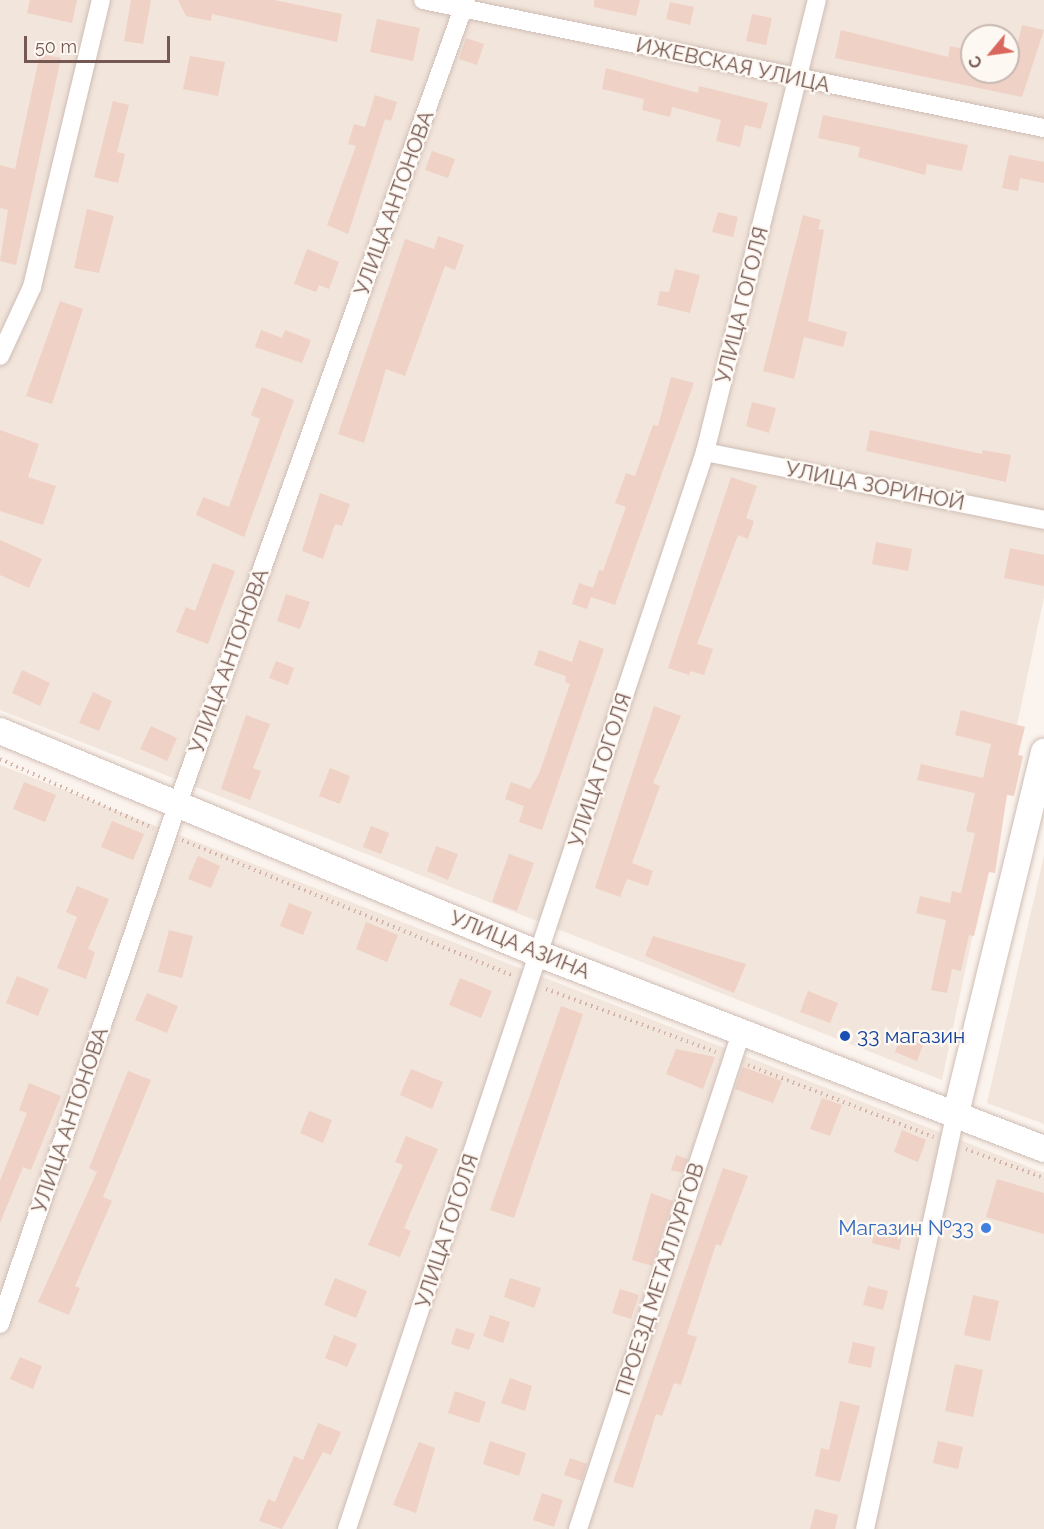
<!DOCTYPE html>
<meta charset="utf-8">
<style>
body{margin:0}
#map{position:relative;width:1044px;height:1529px;overflow:hidden;background:#fbf3ed;font-family:Raleway,sans-serif}
div>[style]{position:absolute}
[style*='--x']{left:calc(var(--x)*1px);top:calc(var(--y)*1px);width:calc(var(--w)*1px);rotate:calc(var(--a)*1deg)}
.residential>*{inset:0;background:#f2e5db}
.building>*{inset:0;background:#efd1c6}
.path>*{height:4px;margin-top:-2px;transform-origin:0;background:repeating-linear-gradient(90deg,#d4b3a9 0 1.5px,transparent 0 6px)}
.roads{filter:drop-shadow(0 0 2px #cfbdb5) drop-shadow(0 0 2px #cfbdb5)}
.street>*{height:18px;margin:-9px;padding:0 9px;transform-origin:9px;border-radius:9px;background:#fff}
.secondary>*{height:26px;margin:-13px;padding:0 13px;transform-origin:13px;border-radius:13px;background:#fff}
.dots>*{width:16px;height:16px;translate:-50% -50%;box-sizing:border-box;border:3px solid #fef8f3;border-radius:50%}
span{translate:-50% -50%;white-space:nowrap;text-align:center;line-height:1.15;-webkit-text-stroke:4.5px #fef8f3;paint-order:stroke}
.street-label{font-size:21px;color:#755851}
.transit-label{font-size:21px;color:#164399}
.left{translate:0 -50%;text-align:left}
.shop-label{font-size:21px;color:#366cbe}
.right{translate:-100% -50%;text-align:right}
.north{position:absolute;left:960px;top:24px;width:60px;height:60px;box-sizing:border-box;background:#fef8f3;border:2px solid #c7b8b2;border-radius:50%;rotate:241deg;font-size:16px;font-weight:700;line-height:24px;text-align:center;color:#755851}
.north::after{content:'';display:block;margin:auto;width:21px;height:27px;background:#da675d;clip-path:polygon(50% 0,100% 100%,50% 72%,0 100%)}
.scale{position:absolute;left:24px;top:36px;width:146px;height:27px;box-sizing:border-box;border:3px solid #755851;border-top:0;padding-left:8px;font-size:18px;line-height:21px;white-space:nowrap;color:#755851;-webkit-text-stroke:4px #fef8f3;paint-order:stroke}
</style>
<div id="map">
<div class="residential">
<div style="clip-path:polygon(evenodd,0 0,1044px 0,1044px 597px,942px 1080px,0 710px,0 0,972px 36px,1008px 36px,1008px 72px,972px 72px,972px 36px)"></div>
<div style="clip-path:polygon(0 765px,1044px 1173px,1044px 1529px,0 1529px)"></div>
<div style="clip-path:polygon(1044px 856px,1044px 1124px,987px 1103px)"></div>
</div>
<div class="building">
<div style="clip-path:polygon(30px 0,77px 0,72px 23px,27px 13px)"></div>
<div style="clip-path:polygon(131px 0,151px 0,143px 44px,124px 41px)"></div>
<div style="clip-path:polygon(178px 0,274px 0,342px 14px,337px 42px,212px 14px,211px 21px,186px 16px)"></div>
<div style="clip-path:polygon(594px 0,640px 0,636px 16px,594px 7px)"></div>
<div style="clip-path:polygon(670px 2px,694px 7px,690px 25px,666px 19px)"></div>
<div style="clip-path:polygon(752px 14px,772px 18px,766px 45px,746px 41px)"></div>
<div style="clip-path:polygon(377px 19px,420px 28px,413px 61px,370px 52px)"></div>
<div style="clip-path:polygon(1022px 25px,1044px 30px,1022px 97px,835px 58px,841px 30px,948px 57px,950px 46px,972px 51px,972px 72px,1011px 72px)"></div>
<div style="clip-path:polygon(466px 38px,484px 44px,477px 65px,459px 59px)"></div>
<div style="clip-path:polygon(40px 54px,61px 58px,16px 265px,0 261px,8px 210px,0 208px,0 165px,15px 169px)"></div>
<div style="clip-path:polygon(190px 56px,225px 62px,218px 96px,183px 89px)"></div>
<div style="clip-path:polygon(606px 68px,698px 93px,699px 86px,768px 103px,761px 129px,745px 125px,740px 147px,716px 141px,721px 120px,672px 107px,670px 117px,642px 110px,644px 99px,602px 89px)"></div>
<div style="clip-path:polygon(375px 95px,397px 102px,391px 121px,385px 119px,348px 234px,327px 225px,356px 146px,348px 144px,354px 124px,365px 127px)"></div>
<div style="clip-path:polygon(113px 101px,129px 105px,117px 152px,125px 154px,118px 183px,94px 177px)"></div>
<div style="clip-path:polygon(823px 115px,968px 145px,962px 171px,927px 164px,925px 175px,858px 157px,860px 147px,818px 138px)"></div>
<div style="clip-path:polygon(432px 151px,455px 159px,448px 178px,425px 170px)"></div>
<div style="clip-path:polygon(1009px 155px,1044px 162px,1044px 183px,1020px 178px,1018px 191px,1002px 188px)"></div>
<div style="clip-path:polygon(87px 209px,114px 216px,99px 273px,74px 268px)"></div>
<div style="clip-path:polygon(718px 212px,738px 217px,733px 237px,712px 232px)"></div>
<div style="clip-path:polygon(803px 215px,821px 220px,818px 229px,824px 230px,808px 321px,847px 332px,843px 347px,804px 337px,794px 379px,763px 371px)"></div>
<div style="clip-path:polygon(438px 236px,464px 245px,455px 270px,445px 266px,405px 376px,386px 369px,364px 443px,338px 434px,405px 239px,434px 249px)"></div>
<div style="clip-path:polygon(307px 249px,339px 262px,329px 289px,319px 285px,316px 292px,294px 284px)"></div>
<div style="clip-path:polygon(675px 269px,700px 275px,690px 313px,657px 305px,660px 291px,669px 292px)"></div>
<div style="clip-path:polygon(60px 301px,83px 309px,52px 404px,26px 396px)"></div>
<div style="clip-path:polygon(261px 330px,282px 338px,285px 330px,311px 340px,302px 363px,255px 347px)"></div>
<div style="clip-path:polygon(671px 377px,694px 383px,615px 605px,591px 597px,587px 609px,572px 604px,579px 583px,593px 588px,599px 570px,603px 571px,626px 507px,615px 503px,626px 473px,635px 476px,653px 425px,658px 426px)"></div>
<div style="clip-path:polygon(262px 387px,294px 400px,244px 537px,196px 515px,203px 497px,229px 507px,260px 419px,251px 415px)"></div>
<div style="clip-path:polygon(752px 402px,776px 408px,769px 433px,746px 426px)"></div>
<div style="clip-path:polygon(0 430px,39px 444px,28px 477px,56px 486px,43px 525px,0 511px)"></div>
<div style="clip-path:polygon(870px 430px,982px 454px,983px 450px,1011px 455px,1006px 482px,866px 451px)"></div>
<div style="clip-path:polygon(731px 477px,757px 486px,746px 518px,754px 521px,748px 539px,738px 535px,697px 644px,713px 649px,704px 675px,690px 671px,689px 675px,668px 668px)"></div>
<div style="clip-path:polygon(320px 493px,350px 504px,342px 526px,335px 524px,323px 559px,302px 551px)"></div>
<div style="clip-path:polygon(0 540px,42px 559px,29px 588px,0 575px)"></div>
<div style="clip-path:polygon(876px 542px,912px 549px,908px 571px,872px 564px)"></div>
<div style="clip-path:polygon(1010px 548px,1044px 555px,1044px 586px,1004px 578px)"></div>
<div style="clip-path:polygon(213px 563px,235px 571px,208px 644px,176px 632px,186px 607px,195px 611px)"></div>
<div style="clip-path:polygon(286px 594px,310px 602px,300px 629px,277px 621px)"></div>
<div style="clip-path:polygon(579px 640px,604px 649px,542px 830px,519px 822px,524px 806px,505px 799px,511px 782px,530px 789px,539px 774px,570px 684px,565px 682px,566px 676px,534px 665px,539px 650px,572px 662px)"></div>
<div style="clip-path:polygon(276px 661px,294px 668px,288px 685px,269px 678px)"></div>
<div style="clip-path:polygon(22px 670px,50px 683px,40px 706px,12px 693px)"></div>
<div style="clip-path:polygon(93px 692px,112px 701px,99px 731px,79px 723px)"></div>
<div style="clip-path:polygon(654px 706px,681px 716px,653px 783px,660px 786px,632px 863px,653px 871px,648px 886px,627px 879px,620px 897px,595px 888px)"></div>
<div style="clip-path:polygon(961px 710px,1025px 727px,1018px 755px,1023px 756px,1014px 796px,1007px 795px,995px 873px,989px 872px,974px 936px,969px 935px,961px 971px,952px 969px,947px 993px,931px 990px,946px 920px,916px 913px,920px 896px,950px 903px,952px 891px,961px 893px,975px 833px,966px 831px,975px 793px,917px 780px,921px 764px,983px 778px,991px 744px,955px 735px)"></div>
<div style="clip-path:polygon(246px 715px,270px 724px,253px 768px,261px 771px,250px 800px,221px 789px)"></div>
<div style="clip-path:polygon(151px 726px,177px 738px,167px 761px,140px 749px)"></div>
<div style="clip-path:polygon(330px 768px,350px 776px,340px 804px,319px 796px)"></div>
<div style="clip-path:polygon(24px 782px,56px 795px,45px 822px,13px 809px)"></div>
<div style="clip-path:polygon(112px 821px,144px 834px,133px 860px,101px 847px)"></div>
<div style="clip-path:polygon(371px 826px,389px 833px,381px 854px,363px 847px)"></div>
<div style="clip-path:polygon(436px 846px,458px 854px,448px 880px,427px 871px)"></div>
<div style="clip-path:polygon(509px 854px,534px 863px,517px 911px,492px 902px)"></div>
<div style="clip-path:polygon(198px 856px,220px 866px,211px 888px,188px 879px)"></div>
<div style="clip-path:polygon(77px 886px,109px 899px,88px 949px,95px 952px,86px 979px,57px 968px,77px 917px,66px 912px)"></div>
<div style="clip-path:polygon(289px 903px,312px 912px,303px 935px,280px 926px)"></div>
<div style="clip-path:polygon(366px 922px,398px 935px,387px 962px,356px 949px)"></div>
<div style="clip-path:polygon(169px 930px,193px 936px,182px 978px,158px 972px)"></div>
<div style="clip-path:polygon(653px 936px,746px 964px,734px 993px,645px 956px)"></div>
<div style="clip-path:polygon(17px 976px,49px 989px,38px 1016px,6px 1003px)"></div>
<div style="clip-path:polygon(460px 978px,492px 991px,481px 1018px,449px 1005px)"></div>
<div style="clip-path:polygon(808px 991px,838px 1003px,830px 1023px,800px 1012px)"></div>
<div style="clip-path:polygon(147px 993px,178px 1006px,167px 1033px,135px 1020px)"></div>
<div style="clip-path:polygon(561px 1006px,583px 1014px,514px 1218px,490px 1210px)"></div>
<div style="clip-path:polygon(901px 1036px,923px 1045px,917px 1061px,895px 1052px)"></div>
<div style="clip-path:polygon(676px 1049px,715px 1057px,703px 1089px,666px 1074px)"></div>
<div style="clip-path:polygon(743px 1067px,782px 1081px,773px 1103px,735px 1089px)"></div>
<div style="clip-path:polygon(411px 1069px,443px 1082px,432px 1109px,400px 1095px)"></div>
<div style="clip-path:polygon(128px 1071px,151px 1080px,103px 1197px,112px 1201px,75px 1286px,80px 1288px,69px 1315px,38px 1302px,97px 1172px,89px 1168px)"></div>
<div style="clip-path:polygon(29px 1083px,61px 1096px,31px 1170px,23px 1167px,0 1223px,0 1181px,27px 1113px,19px 1110px)"></div>
<div style="clip-path:polygon(822px 1098px,842px 1105px,830px 1136px,810px 1129px)"></div>
<div style="clip-path:polygon(309px 1111px,332px 1120px,323px 1143px,300px 1133px)"></div>
<div style="clip-path:polygon(902px 1130px,926px 1140px,918px 1162px,894px 1152px)"></div>
<div style="clip-path:polygon(406px 1136px,438px 1149px,404px 1228px,411px 1231px,400px 1257px,368px 1245px,403px 1165px,395px 1162px)"></div>
<div style="clip-path:polygon(676px 1155px,688px 1159px,683px 1173px,671px 1170px)"></div>
<div style="clip-path:polygon(723px 1168px,748px 1176px,721px 1246px,716px 1244px,687px 1334px,697px 1337px,681px 1385px,674px 1383px,662px 1416px,656px 1414px,633px 1488px,613px 1482px)"></div>
<div style="clip-path:polygon(997px 1179px,1044px 1193px,1044px 1234px,986px 1217px)"></div>
<div style="clip-path:polygon(651px 1193px,673px 1201px,652px 1266px,632px 1260px)"></div>
<div style="clip-path:polygon(877px 1222px,904px 1229px,899px 1250px,872px 1243px)"></div>
<div style="clip-path:polygon(335px 1278px,367px 1291px,356px 1318px,324px 1305px)"></div>
<div style="clip-path:polygon(510px 1278px,541px 1288px,534px 1308px,504px 1297px)"></div>
<div style="clip-path:polygon(868px 1286px,888px 1291px,883px 1310px,863px 1305px)"></div>
<div style="clip-path:polygon(620px 1289px,639px 1295px,631px 1319px,612px 1313px)"></div>
<div style="clip-path:polygon(973px 1295px,999px 1301px,990px 1341px,964px 1335px)"></div>
<div style="clip-path:polygon(490px 1315px,510px 1322px,503px 1343px,483px 1336px)"></div>
<div style="clip-path:polygon(456px 1328px,475px 1334px,469px 1350px,451px 1344px)"></div>
<div style="clip-path:polygon(334px 1335px,357px 1344px,347px 1367px,325px 1358px)"></div>
<div style="clip-path:polygon(853px 1342px,875px 1347px,871px 1368px,848px 1363px)"></div>
<div style="clip-path:polygon(20px 1357px,42px 1366px,33px 1389px,10px 1379px)"></div>
<div style="clip-path:polygon(955px 1364px,983px 1370px,973px 1417px,945px 1411px)"></div>
<div style="clip-path:polygon(510px 1378px,532px 1386px,525px 1411px,501px 1403px)"></div>
<div style="clip-path:polygon(455px 1391px,486px 1402px,479px 1423px,448px 1413px)"></div>
<div style="clip-path:polygon(840px 1401px,860px 1406px,840px 1482px,815px 1476px,821px 1448px,829px 1450px)"></div>
<div style="clip-path:polygon(318px 1423px,341px 1432px,331px 1455px,323px 1452px,282px 1529px,259px 1521px,268px 1499px,275px 1502px,294px 1456px,303px 1460px)"></div>
<div style="clip-path:polygon(490px 1441px,526px 1453px,519px 1476px,483px 1464px)"></div>
<div style="clip-path:polygon(938px 1441px,963px 1447px,958px 1469px,933px 1463px)"></div>
<div style="clip-path:polygon(419px 1442px,435px 1448px,416px 1513px,393px 1505px)"></div>
<div style="clip-path:polygon(570px 1458px,587px 1464px,582px 1481px,564px 1475px)"></div>
<div style="clip-path:polygon(542px 1493px,563px 1500px,554px 1527px,533px 1520px)"></div>
<div style="clip-path:polygon(815px 1509px,838px 1515px,835px 1529px,810px 1529px)"></div>
</div>
<div class="path">
<div style="--x:0;--y:759;--w:168;--a:24.3"></div>
<div style="--x:182;--y:840;--w:359;--a:22.3"></div>
<div style="--x:546;--y:989;--w:181;--a:20.3"></div>
<div style="--x:748;--y:1065;--w:199;--a:21.2"></div>
<div style="--x:966;--y:1149;--w:83;--a:20.4"></div>
</div>
<div class="roads">
<div class="street">
<div style="--x:423;--y:0;--w:634;--a:11.65"></div>
<div style="--x:0;--y:356;--w:76;--a:-65.1"></div>
<div style="--x:32;--y:287;--w:295;--a:-76.5"></div>
<div style="--x:705;--y:452;--w:346;--a:11.3"></div>
<div style="--x:0;--y:1324;--w:551;--a:-71.14"></div>
<div style="--x:178;--y:803;--w:853;--a:-70.27"></div>
<div style="--x:347;--y:1529;--w:1135;--a:-71.61"></div>
<div style="--x:705;--y:452;--w:466;--a:-76.1"></div>
<div style="--x:578;--y:1529;--w:525;--a:-71.81"></div>
<div style="--x:865;--y:1529;--w:422;--a:-77.7"></div>
</div>
<div class="secondary">
<div style="--x:0;--y:731;--w:583;--a:22.48"></div>
<div style="--x:539;--y:954;--w:541;--a:21.11"></div>
<div style="--x:955;--y:1117;--w:376;--a:-76.3"></div>
</div>
</div>
<div class="dots">
<div style="left:845px;top:1036px;background:#1a4fb4"></div>
<div style="left:986px;top:1228px;background:#3f7fe0"></div>
</div>
<div class="street-label">
<span style="left:733px;top:65px;rotate:12deg">ИЖЕВСКАЯ УЛИЦА</span>
<span style="left:394px;top:203px;rotate:-70deg">УЛИЦА АНТОНОВА</span>
<span style="left:742px;top:305px;rotate:-76deg">УЛИЦА ГОГОЛЯ</span>
<span style="left:875px;top:486px;rotate:11deg">УЛИЦА ЗОРИНОЙ</span>
<span style="left:229px;top:661px;rotate:-70deg">УЛИЦА АНТОНОВА</span>
<span style="left:600px;top:770px;rotate:-72deg">УЛИЦА ГОГОЛЯ</span>
<span style="left:520px;top:945px;rotate:22deg">УЛИЦА АЗИНА</span>
<span style="left:70px;top:1120px;rotate:-71deg">УЛИЦА АНТОНОВА</span>
<span style="left:447px;top:1231px;rotate:-72deg">УЛИЦА ГОГОЛЯ</span>
<span style="left:660px;top:1279px;rotate:-72deg">ПРОЕЗД МЕТАЛЛУРГОВ</span>
</div>
<div class="transit-label">
<span class="left" style="left:857px;top:1036px">33 магазин</span>
</div>
<div class="shop-label">
<span class="right" style="left:974px;top:1228px">Магазин №33</span>
</div>
<div class="north">С</div>
<div class="scale">50 m</div>
</div>
